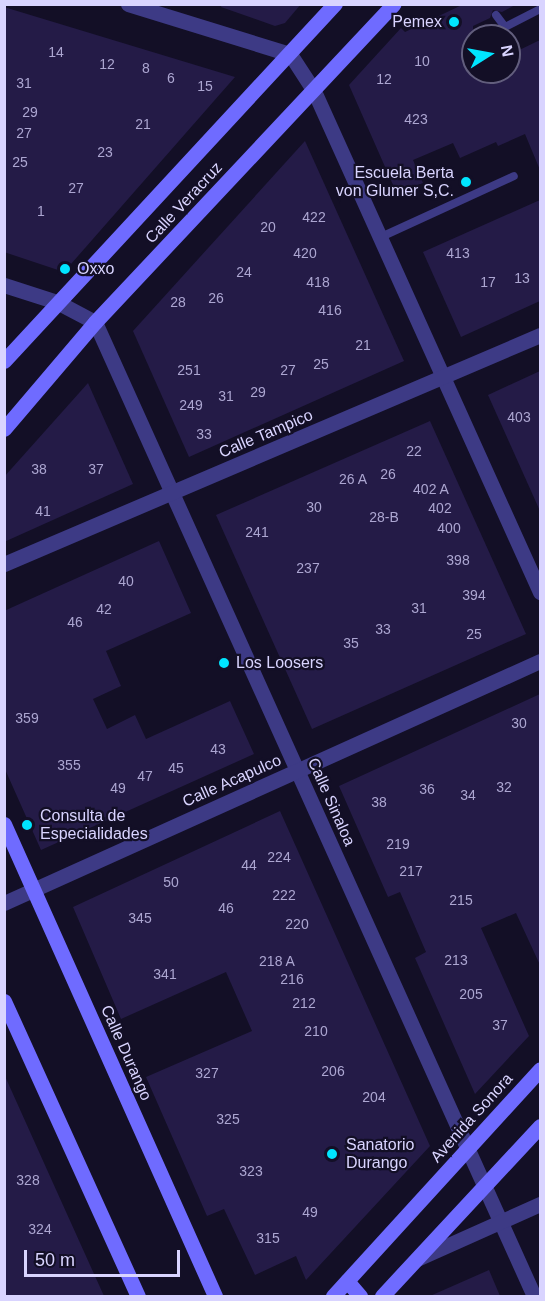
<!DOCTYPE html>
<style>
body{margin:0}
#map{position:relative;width:545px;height:1301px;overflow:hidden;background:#130f26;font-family:Helvetica,sans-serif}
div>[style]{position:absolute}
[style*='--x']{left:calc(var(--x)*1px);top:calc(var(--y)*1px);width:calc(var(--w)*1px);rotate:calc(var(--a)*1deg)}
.building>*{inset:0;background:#241b47}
.lane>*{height:8px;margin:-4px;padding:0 4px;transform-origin:4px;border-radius:4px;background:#3d3a85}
.street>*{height:15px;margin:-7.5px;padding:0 7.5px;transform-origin:7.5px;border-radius:7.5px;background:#3d3a85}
.secondary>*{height:15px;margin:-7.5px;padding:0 7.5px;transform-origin:7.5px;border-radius:7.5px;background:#6f6bff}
.dots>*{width:16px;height:16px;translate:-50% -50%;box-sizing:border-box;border:3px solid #130f26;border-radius:50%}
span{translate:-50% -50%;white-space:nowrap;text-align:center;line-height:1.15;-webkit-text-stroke:4.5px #130f26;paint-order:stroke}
.number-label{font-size:14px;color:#aca6d1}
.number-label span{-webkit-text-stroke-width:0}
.poi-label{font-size:16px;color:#d9d4ff}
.right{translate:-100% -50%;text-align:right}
.left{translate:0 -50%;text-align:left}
.street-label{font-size:16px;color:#d9d4ff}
.frame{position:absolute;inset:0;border:6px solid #d9d4ff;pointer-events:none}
.north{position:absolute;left:461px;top:24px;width:60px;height:60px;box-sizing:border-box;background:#130f26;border:2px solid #625e7d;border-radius:50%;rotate:79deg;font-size:16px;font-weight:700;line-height:24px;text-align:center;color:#d9d4ff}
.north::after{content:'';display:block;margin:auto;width:21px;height:27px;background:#00e5ff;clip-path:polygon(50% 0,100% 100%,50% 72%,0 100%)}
.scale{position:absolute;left:24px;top:1250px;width:156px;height:27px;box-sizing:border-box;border:3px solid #d9d4ff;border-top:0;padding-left:8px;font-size:18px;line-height:21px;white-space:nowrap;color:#d9d4ff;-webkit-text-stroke:4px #130f26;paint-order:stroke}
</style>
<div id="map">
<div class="building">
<div style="clip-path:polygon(222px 4px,301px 4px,285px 23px,275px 26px,221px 7px)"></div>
<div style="clip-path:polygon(464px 4px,517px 4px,502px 12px,493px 10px,490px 18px,473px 26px,473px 72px,509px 72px,509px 55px,540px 40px,540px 170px,525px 134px,498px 146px,496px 142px,460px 158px,453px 143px,413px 160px,423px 183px,397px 194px,349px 85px,401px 28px,405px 32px)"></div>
<div style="clip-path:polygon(4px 7px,235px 77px,64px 272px,4px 252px)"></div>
<div style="clip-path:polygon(305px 141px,404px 361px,189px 457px,133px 331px)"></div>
<div style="clip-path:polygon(540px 200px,540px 301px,461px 337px,423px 252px)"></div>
<div style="clip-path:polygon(540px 371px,540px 511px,488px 395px)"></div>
<div style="clip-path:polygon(88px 383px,133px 484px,4px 542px,4px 477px)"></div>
<div style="clip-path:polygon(430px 421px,526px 634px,312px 729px,216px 515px)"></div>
<div style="clip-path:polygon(159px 541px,191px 613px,106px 651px,121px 686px,93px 699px,107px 729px,135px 715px,146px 739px,230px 701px,254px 754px,41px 850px,4px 767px,4px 611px)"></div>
<div style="clip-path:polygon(540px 694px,540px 965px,516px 913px,481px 928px,529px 1036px,475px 1094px,415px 958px,426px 952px,400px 892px,388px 897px,339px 786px)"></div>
<div style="clip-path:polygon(280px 811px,430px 1146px,306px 1280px,296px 1256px,255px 1275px,224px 1209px,207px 1216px,146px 1077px,252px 1031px,226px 972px,121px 1019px,73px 907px)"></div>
<div style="clip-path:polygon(4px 1074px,53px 1183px,104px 1296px,4px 1296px)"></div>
<div style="clip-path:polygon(489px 1270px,500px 1296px,430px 1296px)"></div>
</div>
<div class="lane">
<div style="--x:496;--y:15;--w:15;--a:53"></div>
<div style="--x:505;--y:27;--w:39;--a:-27"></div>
<div style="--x:381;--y:237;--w:146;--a:-24.6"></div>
</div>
<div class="street">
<div style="--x:128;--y:4;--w:170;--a:17.2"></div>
<div style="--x:290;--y:54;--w:44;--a:57"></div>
<div style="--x:314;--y:91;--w:550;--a:65.72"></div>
<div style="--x:4;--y:285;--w:56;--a:17.8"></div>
<div style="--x:57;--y:302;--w:43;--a:27.8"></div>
<div style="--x:95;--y:322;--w:1068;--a:65.74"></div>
<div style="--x:4;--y:564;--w:583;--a:-23.13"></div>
<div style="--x:4;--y:903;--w:588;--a:-24.3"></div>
<div style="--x:417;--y:1259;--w:135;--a:-24.1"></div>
</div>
<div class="secondary">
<div style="--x:4;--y:361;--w:487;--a:-47.2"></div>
<div style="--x:4;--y:429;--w:140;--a:-49.6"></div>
<div style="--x:95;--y:322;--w:436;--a:-46.8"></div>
<div style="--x:4;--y:824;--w:517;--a:65.91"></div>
<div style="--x:4;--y:1001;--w:324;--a:65.6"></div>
<div style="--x:347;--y:1281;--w:20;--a:49"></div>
<div style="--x:333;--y:1296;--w:307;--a:-47.6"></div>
<div style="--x:382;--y:1296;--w:232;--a:-47.1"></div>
</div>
<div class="dots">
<div style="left:454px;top:22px;background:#00e5ff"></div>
<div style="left:466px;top:182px;background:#00e5ff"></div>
<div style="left:65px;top:269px;background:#00e5ff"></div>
<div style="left:224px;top:663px;background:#00e5ff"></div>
<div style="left:27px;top:825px;background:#00e5ff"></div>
<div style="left:332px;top:1154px;background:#00e5ff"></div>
</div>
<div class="number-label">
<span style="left:56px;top:52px">14</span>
<span style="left:422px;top:61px">10</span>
<span style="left:107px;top:64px">12</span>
<span style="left:146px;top:68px">8</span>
<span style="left:171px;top:78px">6</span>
<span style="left:384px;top:79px">12</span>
<span style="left:24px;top:83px">31</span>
<span style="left:205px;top:86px">15</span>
<span style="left:30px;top:112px">29</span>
<span style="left:416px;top:119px">423</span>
<span style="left:143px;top:124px">21</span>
<span style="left:24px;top:133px">27</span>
<span style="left:105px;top:152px">23</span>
<span style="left:20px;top:162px">25</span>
<span style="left:76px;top:188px">27</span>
<span style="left:41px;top:211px">1</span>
<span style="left:314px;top:217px">422</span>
<span style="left:268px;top:227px">20</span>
<span style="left:305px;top:253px">420</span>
<span style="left:458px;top:253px">413</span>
<span style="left:244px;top:272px">24</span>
<span style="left:522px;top:278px">13</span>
<span style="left:318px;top:282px">418</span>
<span style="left:488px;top:282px">17</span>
<span style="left:216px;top:298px">26</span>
<span style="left:178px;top:302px">28</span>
<span style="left:330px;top:310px">416</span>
<span style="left:363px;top:345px">21</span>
<span style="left:321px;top:364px">25</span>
<span style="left:189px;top:370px">251</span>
<span style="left:288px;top:370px">27</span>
<span style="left:258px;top:392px">29</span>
<span style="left:226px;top:396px">31</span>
<span style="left:191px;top:405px">249</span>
<span style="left:519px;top:417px">403</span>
<span style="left:204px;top:434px">33</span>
<span style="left:414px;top:451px">22</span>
<span style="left:39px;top:469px">38</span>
<span style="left:96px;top:469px">37</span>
<span style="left:388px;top:474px">26</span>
<span style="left:353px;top:479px">26 A</span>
<span style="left:431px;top:489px">402 A</span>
<span style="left:314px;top:507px">30</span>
<span style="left:440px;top:508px">402</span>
<span style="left:43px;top:511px">41</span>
<span style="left:384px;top:517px">28-B</span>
<span style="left:449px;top:528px">400</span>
<span style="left:257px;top:532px">241</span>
<span style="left:458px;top:560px">398</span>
<span style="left:308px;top:568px">237</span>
<span style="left:126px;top:581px">40</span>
<span style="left:474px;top:595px">394</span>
<span style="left:419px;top:608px">31</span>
<span style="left:104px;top:609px">42</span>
<span style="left:75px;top:622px">46</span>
<span style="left:383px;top:629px">33</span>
<span style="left:474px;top:634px">25</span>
<span style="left:351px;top:643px">35</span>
<span style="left:27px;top:718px">359</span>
<span style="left:519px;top:723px">30</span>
<span style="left:218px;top:749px">43</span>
<span style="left:69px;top:765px">355</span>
<span style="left:176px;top:768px">45</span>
<span style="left:145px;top:776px">47</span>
<span style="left:504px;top:787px">32</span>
<span style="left:118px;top:788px">49</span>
<span style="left:427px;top:789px">36</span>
<span style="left:468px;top:795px">34</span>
<span style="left:379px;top:802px">38</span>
<span style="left:398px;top:844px">219</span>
<span style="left:279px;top:857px">224</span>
<span style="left:249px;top:865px">44</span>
<span style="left:411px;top:871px">217</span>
<span style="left:171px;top:882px">50</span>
<span style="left:284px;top:895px">222</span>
<span style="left:461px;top:900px">215</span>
<span style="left:226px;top:908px">46</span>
<span style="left:140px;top:918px">345</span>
<span style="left:297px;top:924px">220</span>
<span style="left:456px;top:960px">213</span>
<span style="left:277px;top:961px">218 A</span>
<span style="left:165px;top:974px">341</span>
<span style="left:292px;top:979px">216</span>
<span style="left:471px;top:994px">205</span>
<span style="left:304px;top:1003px">212</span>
<span style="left:500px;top:1025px">37</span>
<span style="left:316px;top:1031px">210</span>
<span style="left:333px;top:1071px">206</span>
<span style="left:207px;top:1073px">327</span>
<span style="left:374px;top:1097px">204</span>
<span style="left:228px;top:1119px">325</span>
<span style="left:251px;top:1171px">323</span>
<span style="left:28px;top:1180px">328</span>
<span style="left:310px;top:1212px">49</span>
<span style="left:40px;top:1229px">324</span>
<span style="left:268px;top:1238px">315</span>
</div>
<div class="poi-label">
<span class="right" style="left:442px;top:22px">Pemex</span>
<span class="right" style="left:454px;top:182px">Escuela Berta<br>von Glumer S,C.</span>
<span class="left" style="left:77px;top:269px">Oxxo</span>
<span class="left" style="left:236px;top:663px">Los Loosers</span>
<span class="left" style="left:40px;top:825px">Consulta de<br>Especialidades</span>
<span class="left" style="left:346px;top:1154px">Sanatorio<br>Durango</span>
</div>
<div class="street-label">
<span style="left:184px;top:203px;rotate:-47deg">Calle Veracruz</span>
<span style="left:266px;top:434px;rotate:-23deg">Calle Tampico</span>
<span style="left:232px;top:781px;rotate:-24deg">Calle Acapulco</span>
<span style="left:331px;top:802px;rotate:66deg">Calle Sinaloa</span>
<span style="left:126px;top:1053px;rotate:66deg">Calle Durango</span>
<span style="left:472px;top:1118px;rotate:-48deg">Avenida Sonora</span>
</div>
<div class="frame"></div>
<div class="north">N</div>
<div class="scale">50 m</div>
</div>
